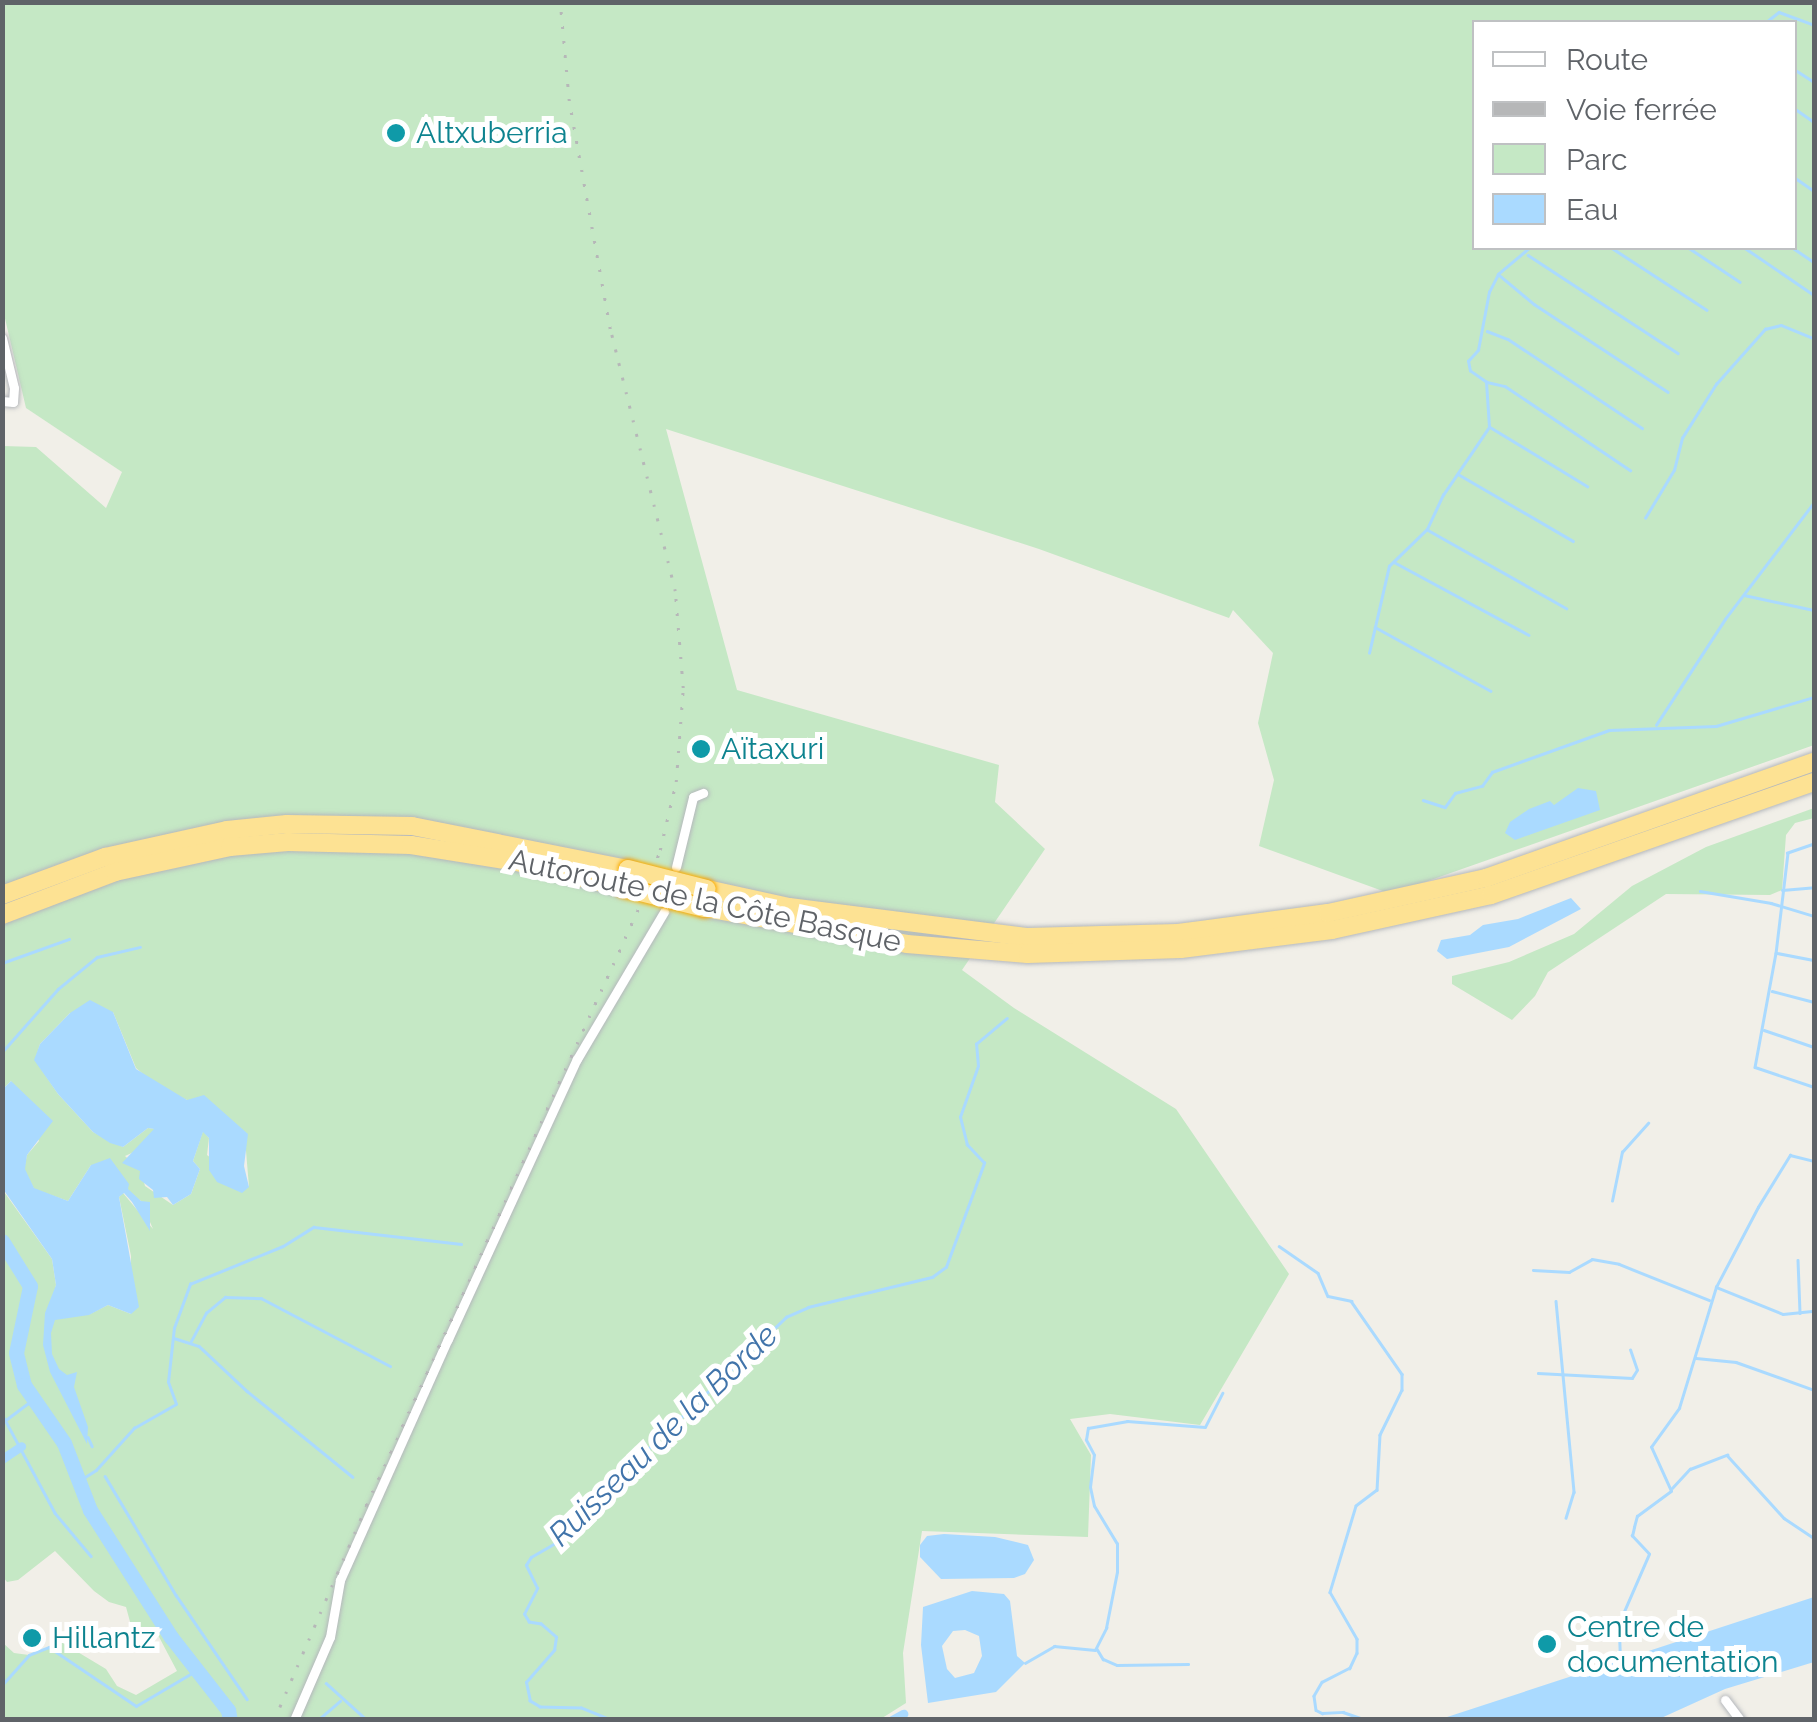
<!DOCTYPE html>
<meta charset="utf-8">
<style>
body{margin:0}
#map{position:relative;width:1817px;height:1722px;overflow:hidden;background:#f1efe8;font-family:Raleway,sans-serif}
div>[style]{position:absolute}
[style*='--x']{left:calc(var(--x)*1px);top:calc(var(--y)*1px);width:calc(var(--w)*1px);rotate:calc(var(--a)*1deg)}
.green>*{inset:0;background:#c5e8c5}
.water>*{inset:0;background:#aadaff}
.stream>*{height:2.5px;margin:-1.25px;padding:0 1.25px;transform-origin:1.25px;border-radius:1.25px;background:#aadaff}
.canal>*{height:9px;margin:-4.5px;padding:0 4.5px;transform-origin:4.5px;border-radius:4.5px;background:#aadaff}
.river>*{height:15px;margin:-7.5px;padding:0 7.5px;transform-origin:7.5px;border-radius:7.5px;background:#aadaff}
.roads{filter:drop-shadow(0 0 2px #b5b8bc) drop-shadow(0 0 2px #b5b8bc)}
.minor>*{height:9px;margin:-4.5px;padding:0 4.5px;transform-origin:4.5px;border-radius:4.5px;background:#fff}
.motorway>*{height:18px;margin:-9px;padding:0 9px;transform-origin:9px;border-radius:9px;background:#fde293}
.rail>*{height:2.5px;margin-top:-1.25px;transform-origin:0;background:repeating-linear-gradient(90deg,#b6b7b8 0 2.5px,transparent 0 14.5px)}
.bridges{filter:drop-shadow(0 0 2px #f9ab00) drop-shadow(0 0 2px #f9ab00)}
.motorway-bridge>*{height:18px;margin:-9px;padding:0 9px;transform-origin:9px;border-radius:9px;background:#fde293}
.dots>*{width:28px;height:28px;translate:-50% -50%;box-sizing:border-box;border:5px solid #fff;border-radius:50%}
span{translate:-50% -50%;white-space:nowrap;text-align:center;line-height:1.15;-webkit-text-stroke:10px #fff;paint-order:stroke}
.culture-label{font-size:30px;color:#0d838f}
.left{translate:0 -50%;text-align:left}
.street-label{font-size:30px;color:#5f6368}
.water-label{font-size:32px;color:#4174aa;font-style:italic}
.frame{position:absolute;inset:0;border:5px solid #5f6368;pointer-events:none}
.legend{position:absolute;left:1472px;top:20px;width:325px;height:230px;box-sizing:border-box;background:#fff;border:2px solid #bfc1c3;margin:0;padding:12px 18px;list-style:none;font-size:30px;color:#5f6368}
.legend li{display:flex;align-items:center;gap:20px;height:50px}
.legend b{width:50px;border:2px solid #bfc1c3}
</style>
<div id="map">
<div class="green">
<div style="clip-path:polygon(evenodd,3px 3px,1814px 3px,1814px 745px,1391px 894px,1259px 846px,1274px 780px,1258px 723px,1273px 653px,1233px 610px,1229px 618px,1039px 549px,666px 429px,737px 690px,999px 765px,995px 802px,1045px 849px,962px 970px,1014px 1008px,1176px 1109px,1289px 1274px,1200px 1425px,1110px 1414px,1070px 1419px,1091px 1455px,1088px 1537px,922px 1531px,903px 1653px,906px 1703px,879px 1720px,3px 1719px,3px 1643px,14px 1653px,29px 1655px,61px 1642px,106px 1669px,117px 1686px,136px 1695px,177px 1671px,158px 1635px,147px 1637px,132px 1629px,126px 1607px,109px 1602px,94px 1591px,55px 1551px,18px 1580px,7px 1582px,3px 1577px,2px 1189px,52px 1259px,56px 1285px,51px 1303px,88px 1315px,108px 1305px,131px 1314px,131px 1256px,119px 1197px,123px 1193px,153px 1229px,141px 1201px,91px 1165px,68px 1201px,34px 1189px,24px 1169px,27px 1155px,39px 1141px,11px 1081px,3px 1089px,3px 446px,36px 447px,106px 508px,122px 472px,26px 408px,3px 310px,3px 3px,1474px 22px,1794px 22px,1794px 248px,1474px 248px,1474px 22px,3px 3px,113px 1012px,136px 1068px,158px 1087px,187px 1100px,246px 1151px,249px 1187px,207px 1155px,209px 1138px,203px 1131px,193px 1161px,200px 1169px,191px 1194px,173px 1205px,145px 1186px,141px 1171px,125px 1156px,136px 1151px,155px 1129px,148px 1128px,123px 1147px,93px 1132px,58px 1094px,35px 1060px,40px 1044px,70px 1013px,113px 1012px)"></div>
<div style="clip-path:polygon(1814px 808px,1814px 818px,1795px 823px,1786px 835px,1782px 890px,1770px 895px,1666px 894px,1548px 972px,1535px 996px,1512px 1020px,1452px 984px,1452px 976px,1509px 962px,1574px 934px,1632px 886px,1706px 847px)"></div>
</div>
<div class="water">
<div style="clip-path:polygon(1578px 788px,1596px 791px,1600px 810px,1515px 840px,1505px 833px,1510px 822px,1529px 809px,1550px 801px,1554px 805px)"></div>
<div style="clip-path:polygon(1571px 898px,1581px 909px,1509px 947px,1447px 959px,1437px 951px,1441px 940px,1470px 935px,1483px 925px,1518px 919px)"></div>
<div style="clip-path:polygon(90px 1000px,113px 1012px,136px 1069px,187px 1100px,204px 1095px,248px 1134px,244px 1166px,249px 1187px,242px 1193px,217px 1182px,209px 1170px,209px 1138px,203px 1132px,193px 1161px,200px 1169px,191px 1194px,173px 1205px,167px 1197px,154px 1198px,153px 1190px,139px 1179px,140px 1171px,122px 1163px,154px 1129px,148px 1128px,123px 1147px,110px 1143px,93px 1132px,58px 1094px,34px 1060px,40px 1044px,70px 1013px)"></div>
<div style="clip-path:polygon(11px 1081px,53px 1121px,27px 1155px,25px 1169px,34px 1188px,68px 1201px,91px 1165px,110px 1158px,129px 1184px,128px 1189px,141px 1201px,150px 1202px,150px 1231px,132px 1202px,124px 1193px,119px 1197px,139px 1307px,131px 1314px,108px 1305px,89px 1315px,55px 1320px,51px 1333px,52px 1354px,59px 1369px,67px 1375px,77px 1372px,74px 1387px,88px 1427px,87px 1444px,50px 1372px,43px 1345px,45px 1313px,56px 1285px,52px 1259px,3px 1189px,3px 1089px)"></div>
<div style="clip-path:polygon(944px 1534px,995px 1537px,1028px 1545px,1034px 1560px,1025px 1574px,1014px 1578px,941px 1579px,920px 1557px,920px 1545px,927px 1536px)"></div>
<div style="clip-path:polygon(evenodd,972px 1591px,1004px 1594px,1010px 1601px,1017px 1656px,1025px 1663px,996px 1692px,928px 1703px,921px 1645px,923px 1607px,972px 1591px,965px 1630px,979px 1636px,982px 1656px,974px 1673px,955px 1678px,947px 1669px,942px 1646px,953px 1631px,965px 1630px)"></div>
<div style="clip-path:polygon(1814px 1597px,1814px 1662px,1725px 1689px,1659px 1719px,1441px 1719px)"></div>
</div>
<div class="stream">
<div style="--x:1766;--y:22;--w:16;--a:-38"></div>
<div style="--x:1779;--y:12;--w:37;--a:20"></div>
<div style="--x:1794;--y:69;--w:24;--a:33"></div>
<div style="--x:1794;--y:108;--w:24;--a:35"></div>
<div style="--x:1794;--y:177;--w:24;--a:35"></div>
<div style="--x:1612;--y:248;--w:113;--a:33.1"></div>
<div style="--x:1689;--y:248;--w:61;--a:33.7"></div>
<div style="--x:1745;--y:248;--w:83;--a:34.3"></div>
<div style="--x:1793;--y:248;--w:25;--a:34"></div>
<div style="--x:1528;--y:255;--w:179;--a:33.2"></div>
<div style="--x:1498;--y:274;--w:47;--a:39.8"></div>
<div style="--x:1534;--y:304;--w:160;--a:33.3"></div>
<div style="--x:1487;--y:331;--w:22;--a:21"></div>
<div style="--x:1508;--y:339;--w:161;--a:33.6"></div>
<div style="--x:1487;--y:382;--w:18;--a:13"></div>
<div style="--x:1505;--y:386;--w:151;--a:33.9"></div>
<div style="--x:1490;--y:427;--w:114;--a:31.3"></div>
<div style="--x:1458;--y:474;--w:133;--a:30.2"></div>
<div style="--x:1645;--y:518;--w:56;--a:-58.9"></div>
<div style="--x:1674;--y:470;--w:33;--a:-76"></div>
<div style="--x:1682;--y:438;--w:64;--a:-57.8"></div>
<div style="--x:1716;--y:384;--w:74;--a:-48.3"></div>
<div style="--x:1765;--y:329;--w:16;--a:-14"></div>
<div style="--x:1781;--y:325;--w:35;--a:22"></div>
<div style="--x:1428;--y:530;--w:159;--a:29.5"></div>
<div style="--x:1394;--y:562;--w:153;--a:28.4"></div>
<div style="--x:1744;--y:595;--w:72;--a:12.1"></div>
<div style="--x:1375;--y:627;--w:132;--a:28.9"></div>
<div style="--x:1369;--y:653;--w:89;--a:-77.1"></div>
<div style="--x:1389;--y:566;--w:53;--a:-44.2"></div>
<div style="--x:1427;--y:529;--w:38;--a:-65"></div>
<div style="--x:1443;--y:495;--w:82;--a:-55.9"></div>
<div style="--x:1489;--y:427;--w:45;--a:-93.8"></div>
<div style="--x:1486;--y:382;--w:19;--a:-145"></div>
<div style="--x:1470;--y:371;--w:10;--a:-101"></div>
<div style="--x:1468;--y:361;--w:15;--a:-48"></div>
<div style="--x:1478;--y:350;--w:59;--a:-79.3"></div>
<div style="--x:1489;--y:292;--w:20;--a:-63"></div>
<div style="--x:1498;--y:274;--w:40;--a:-40"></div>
<div style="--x:1656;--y:725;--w:126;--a:-56.9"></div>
<div style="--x:1725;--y:619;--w:147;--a:-52.7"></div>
<div style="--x:1423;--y:800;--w:23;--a:18"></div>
<div style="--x:1445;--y:807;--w:17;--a:-54"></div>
<div style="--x:1455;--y:793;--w:28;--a:-15"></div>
<div style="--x:1482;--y:786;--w:17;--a:-54"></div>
<div style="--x:1492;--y:772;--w:124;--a:-19.7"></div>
<div style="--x:1609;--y:730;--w:107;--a:-2.1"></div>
<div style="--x:1716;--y:726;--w:102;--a:-16.5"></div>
<div style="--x:1814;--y:844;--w:28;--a:161"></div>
<div style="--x:1788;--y:853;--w:101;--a:96.8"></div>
<div style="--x:1776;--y:953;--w:116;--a:100.4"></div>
<div style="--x:1755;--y:1067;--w:62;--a:18.7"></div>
<div style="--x:1782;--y:890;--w:32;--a:-5"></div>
<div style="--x:1700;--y:891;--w:72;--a:9.6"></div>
<div style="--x:1771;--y:903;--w:45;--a:16.8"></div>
<div style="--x:1777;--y:953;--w:38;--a:11"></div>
<div style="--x:2;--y:963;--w:71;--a:-19.7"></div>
<div style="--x:1772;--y:991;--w:43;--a:14.7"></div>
<div style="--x:1764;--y:1030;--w:53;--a:18.8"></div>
<div style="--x:2;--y:1052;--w:84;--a:-48.4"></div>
<div style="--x:58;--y:989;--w:50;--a:-39.4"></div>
<div style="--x:97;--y:957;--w:44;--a:-13.1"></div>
<div style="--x:1612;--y:1201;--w:50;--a:-78.5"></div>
<div style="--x:1622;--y:1152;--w:39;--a:-48"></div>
<div style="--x:1279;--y:1246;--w:47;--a:34.7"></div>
<div style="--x:1318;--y:1273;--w:25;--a:67"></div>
<div style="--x:1328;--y:1296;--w:24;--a:12"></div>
<div style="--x:1351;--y:1301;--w:89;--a:55.1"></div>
<div style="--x:1402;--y:1374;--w:16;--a:90"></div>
<div style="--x:1402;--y:1390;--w:50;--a:116.1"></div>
<div style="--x:1380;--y:1435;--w:55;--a:93.1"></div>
<div style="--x:1377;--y:1490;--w:26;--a:143"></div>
<div style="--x:1356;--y:1506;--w:90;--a:106.8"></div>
<div style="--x:1330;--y:1592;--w:54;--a:60.1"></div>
<div style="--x:1357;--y:1639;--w:14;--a:90"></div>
<div style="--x:1357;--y:1653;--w:17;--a:115"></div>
<div style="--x:1350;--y:1668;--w:31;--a:153"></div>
<div style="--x:1322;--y:1682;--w:16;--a:120"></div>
<div style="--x:1314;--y:1696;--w:14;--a:82"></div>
<div style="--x:1316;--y:1710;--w:7;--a:27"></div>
<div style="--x:1322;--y:1713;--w:21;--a:-3"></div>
<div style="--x:1343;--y:1712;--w:24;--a:19"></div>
<div style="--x:1798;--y:1260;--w:53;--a:87.8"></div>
<div style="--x:1533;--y:1270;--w:36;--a:3"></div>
<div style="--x:1569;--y:1272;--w:26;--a:-29"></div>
<div style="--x:1592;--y:1259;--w:27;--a:10"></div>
<div style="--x:1619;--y:1264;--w:97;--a:21.8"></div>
<div style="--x:1716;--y:1287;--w:72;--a:21.9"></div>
<div style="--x:1783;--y:1314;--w:31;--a:-6"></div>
<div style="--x:1556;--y:1301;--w:192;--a:84.6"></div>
<div style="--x:1574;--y:1492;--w:27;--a:107"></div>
<div style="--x:174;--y:1338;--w:26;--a:18"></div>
<div style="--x:199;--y:1346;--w:66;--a:43.2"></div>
<div style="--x:247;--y:1391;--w:136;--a:39.1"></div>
<div style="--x:190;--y:1343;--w:34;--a:-62"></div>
<div style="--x:206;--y:1313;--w:25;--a:-40"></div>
<div style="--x:225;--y:1297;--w:36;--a:2"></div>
<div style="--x:261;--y:1298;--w:146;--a:27.8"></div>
<div style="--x:1696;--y:1358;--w:40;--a:5.7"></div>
<div style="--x:1736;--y:1362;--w:83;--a:19.7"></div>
<div style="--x:1538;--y:1373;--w:94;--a:3"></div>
<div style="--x:1632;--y:1378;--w:9;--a:-58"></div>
<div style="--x:1637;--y:1370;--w:21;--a:-109"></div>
<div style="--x:2;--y:1414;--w:112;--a:61.8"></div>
<div style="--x:55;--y:1513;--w:56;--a:50.1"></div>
<div style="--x:7;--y:1419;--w:34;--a:-37"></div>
<div style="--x:88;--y:1437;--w:10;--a:66"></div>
<div style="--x:105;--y:1476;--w:139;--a:59.2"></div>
<div style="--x:176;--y:1595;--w:126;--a:55.7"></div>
<div style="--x:77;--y:1482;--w:22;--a:-32"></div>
<div style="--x:96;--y:1470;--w:57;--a:-47.9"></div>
<div style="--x:134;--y:1428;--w:48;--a:-29.7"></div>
<div style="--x:176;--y:1404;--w:23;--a:-110"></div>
<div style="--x:168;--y:1382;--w:54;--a:-83.7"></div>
<div style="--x:174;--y:1328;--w:47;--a:-70"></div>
<div style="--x:190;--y:1284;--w:100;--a:-22.2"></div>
<div style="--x:283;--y:1246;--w:36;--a:-32"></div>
<div style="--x:314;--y:1227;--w:148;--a:6.6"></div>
<div style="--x:1672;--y:1488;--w:26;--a:-47"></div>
<div style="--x:1690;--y:1469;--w:40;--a:-21"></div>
<div style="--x:1727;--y:1455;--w:85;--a:47.9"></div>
<div style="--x:1784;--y:1518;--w:36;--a:34"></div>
<div style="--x:1097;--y:1649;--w:12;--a:59"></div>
<div style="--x:1103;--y:1659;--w:15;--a:23"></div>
<div style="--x:1117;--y:1665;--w:71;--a:-0.8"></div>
<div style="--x:1620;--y:1661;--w:38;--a:-92"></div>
<div style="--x:1619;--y:1623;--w:75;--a:-66.5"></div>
<div style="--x:1649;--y:1554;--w:25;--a:-133"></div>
<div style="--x:1632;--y:1536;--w:9;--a:-77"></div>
<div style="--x:1634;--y:1527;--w:11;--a:-75"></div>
<div style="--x:1637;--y:1516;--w:42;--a:-36.3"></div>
<div style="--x:1671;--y:1491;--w:48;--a:-114.4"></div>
<div style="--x:1651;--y:1447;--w:48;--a:-54.3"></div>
<div style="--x:1679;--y:1408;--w:127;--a:-73"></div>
<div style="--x:1716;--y:1287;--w:90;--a:-62.3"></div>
<div style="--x:1758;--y:1207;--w:61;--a:-58.4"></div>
<div style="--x:1790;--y:1155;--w:25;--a:14"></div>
<div style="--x:1025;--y:1663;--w:34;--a:-30"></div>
<div style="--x:1054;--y:1646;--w:41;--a:5.6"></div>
<div style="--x:1095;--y:1650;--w:25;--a:-63"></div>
<div style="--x:1106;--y:1628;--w:57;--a:-78.9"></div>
<div style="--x:1117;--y:1572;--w:28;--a:-90"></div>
<div style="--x:1117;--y:1544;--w:44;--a:-121.2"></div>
<div style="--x:1094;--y:1506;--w:19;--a:-102"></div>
<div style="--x:1090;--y:1487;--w:32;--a:-83"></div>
<div style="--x:1094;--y:1455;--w:17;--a:-118"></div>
<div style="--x:1086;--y:1440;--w:12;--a:-81"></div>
<div style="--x:1088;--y:1428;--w:40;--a:-10"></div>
<div style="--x:1127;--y:1421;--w:78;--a:4.4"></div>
<div style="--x:1205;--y:1427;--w:38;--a:-63"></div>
<div style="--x:326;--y:1683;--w:55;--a:42.1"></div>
<div style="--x:2;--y:1685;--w:40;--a:-48"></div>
<div style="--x:29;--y:1655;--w:22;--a:-22"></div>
<div style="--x:49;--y:1647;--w:105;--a:34.1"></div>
<div style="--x:136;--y:1706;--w:67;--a:-30.4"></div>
<div style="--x:318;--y:1720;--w:29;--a:-41"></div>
<div style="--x:611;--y:1720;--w:32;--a:-158"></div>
<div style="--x:581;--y:1708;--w:41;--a:-178.6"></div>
<div style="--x:540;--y:1707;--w:12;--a:-149"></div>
<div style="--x:530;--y:1701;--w:19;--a:-102"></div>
<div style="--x:526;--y:1682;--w:43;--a:-48.8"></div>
<div style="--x:554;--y:1650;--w:13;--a:-81"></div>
<div style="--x:556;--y:1637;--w:20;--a:-139"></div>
<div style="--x:541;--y:1624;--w:12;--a:-171"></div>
<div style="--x:529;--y:1622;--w:9;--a:-122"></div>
<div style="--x:524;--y:1614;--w:29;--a:-63"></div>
<div style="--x:537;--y:1588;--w:25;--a:-116"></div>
<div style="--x:526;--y:1565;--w:9;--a:-58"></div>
<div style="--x:531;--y:1557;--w:28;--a:-30"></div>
<div style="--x:555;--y:1543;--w:24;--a:-60"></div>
<div style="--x:567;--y:1522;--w:51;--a:-34.6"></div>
<div style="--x:609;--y:1493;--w:30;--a:-53"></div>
<div style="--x:627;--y:1469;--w:220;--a:-43.7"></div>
<div style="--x:786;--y:1317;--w:24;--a:-24"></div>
<div style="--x:808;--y:1307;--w:128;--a:-13.6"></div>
<div style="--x:932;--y:1277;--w:17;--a:-36"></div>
<div style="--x:946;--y:1267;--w:111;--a:-69.9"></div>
<div style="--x:984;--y:1163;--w:25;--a:-133"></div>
<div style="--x:967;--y:1145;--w:29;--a:-104"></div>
<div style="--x:960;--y:1117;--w:54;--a:-70.6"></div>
<div style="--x:978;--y:1066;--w:22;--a:-95"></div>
<div style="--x:976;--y:1044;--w:40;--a:-40"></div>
</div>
<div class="canal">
<div style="--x:2;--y:1459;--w:23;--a:-34"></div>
<div style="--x:892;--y:1720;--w:13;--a:-29"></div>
</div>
<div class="river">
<div style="--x:2;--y:1241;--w:53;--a:58.1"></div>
<div style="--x:30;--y:1286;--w:68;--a:101.8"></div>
<div style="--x:16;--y:1353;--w:33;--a:76"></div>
<div style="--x:24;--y:1385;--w:70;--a:55.4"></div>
<div style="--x:64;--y:1443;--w:72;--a:68.8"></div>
<div style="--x:90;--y:1510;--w:151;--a:57.5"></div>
<div style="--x:171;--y:1637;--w:93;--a:52"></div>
<div style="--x:228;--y:1710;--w:10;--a:79"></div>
</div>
<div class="roads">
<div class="minor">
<div style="--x:2;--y:338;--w:51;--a:76.5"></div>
<div style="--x:14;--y:388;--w:14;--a:94"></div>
<div style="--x:13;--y:402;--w:11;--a:-175"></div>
<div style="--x:676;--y:867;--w:72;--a:-76.3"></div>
<div style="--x:693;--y:797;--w:11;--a:-22"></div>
<div style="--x:1725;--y:1700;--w:25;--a:53"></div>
<div style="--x:294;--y:1720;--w:90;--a:-66.6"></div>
<div style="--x:330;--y:1637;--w:58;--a:-80"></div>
<div style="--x:340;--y:1580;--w:264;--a:-65.9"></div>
<div style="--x:448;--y:1339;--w:308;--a:-65.3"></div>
<div style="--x:577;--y:1059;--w:171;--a:-59.4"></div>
</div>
<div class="motorway">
<div style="--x:707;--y:889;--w:84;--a:12.4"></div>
<div style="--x:789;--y:907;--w:241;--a:7.2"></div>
<div style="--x:1028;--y:937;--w:150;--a:-1.5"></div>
<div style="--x:1178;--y:933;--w:151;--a:-7.6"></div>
<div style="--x:1328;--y:913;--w:162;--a:-12.5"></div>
<div style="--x:1486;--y:878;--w:348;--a:-19.5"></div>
<div style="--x:2;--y:895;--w:110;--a:-20.3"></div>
<div style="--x:105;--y:857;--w:125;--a:-12.5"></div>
<div style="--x:227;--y:830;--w:60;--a:-5.7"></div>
<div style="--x:287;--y:824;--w:125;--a:0.9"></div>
<div style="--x:412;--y:826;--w:220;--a:11.3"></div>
<div style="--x:705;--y:908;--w:205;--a:10.1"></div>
<div style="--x:907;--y:944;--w:121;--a:4.7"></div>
<div style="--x:1028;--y:954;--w:153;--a:-1.9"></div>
<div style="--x:1181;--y:949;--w:152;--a:-7.2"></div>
<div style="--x:1332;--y:930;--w:163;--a:-12.4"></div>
<div style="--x:1491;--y:895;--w:342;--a:-19.3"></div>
<div style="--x:2;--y:915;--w:121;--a:-20.8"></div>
<div style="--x:115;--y:872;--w:118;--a:-12.3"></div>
<div style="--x:230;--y:847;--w:58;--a:-4.9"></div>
<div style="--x:288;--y:842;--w:123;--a:1.4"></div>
<div style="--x:411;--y:845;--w:107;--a:9.1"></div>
<div style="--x:517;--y:862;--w:110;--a:13.7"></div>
</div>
</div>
<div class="rail">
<div style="--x:274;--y:1720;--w:233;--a:-66.7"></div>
<div style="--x:366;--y:1506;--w:653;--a:-65.48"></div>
<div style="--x:637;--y:912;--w:66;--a:-69.6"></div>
<div style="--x:660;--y:850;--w:70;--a:-76.8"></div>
<div style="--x:676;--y:782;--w:94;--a:-85.7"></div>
<div style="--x:683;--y:688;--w:97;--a:-94.7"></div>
<div style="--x:675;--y:591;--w:270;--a:-103.9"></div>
<div style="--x:610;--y:329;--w:232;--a:-100.2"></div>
<div style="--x:569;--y:101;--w:99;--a:-95.2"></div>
</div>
<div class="bridges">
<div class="motorway-bridge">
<div style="--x:628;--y:869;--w:81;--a:14.2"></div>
<div style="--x:624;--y:888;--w:83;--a:13.9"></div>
</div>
</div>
<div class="dots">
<div style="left:396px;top:133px;background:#0f9aa8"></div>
<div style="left:701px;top:749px;background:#0f9aa8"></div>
<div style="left:32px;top:1638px;background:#0f9aa8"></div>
<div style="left:1547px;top:1644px;background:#0f9aa8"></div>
</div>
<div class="culture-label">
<span class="left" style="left:416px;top:133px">Altxuberria</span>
<span class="left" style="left:721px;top:749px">Aïtaxuri</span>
<span class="left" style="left:1567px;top:1644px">Centre de<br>documentation</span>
<span class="left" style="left:52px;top:1638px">Hillantz</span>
</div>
<div class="street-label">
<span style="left:705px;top:901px;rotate:12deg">Autoroute de la Côte Basque</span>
</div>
<div class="water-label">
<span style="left:663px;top:1435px;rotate:-44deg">Ruisseau de la Borde</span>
</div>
<div class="frame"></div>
<ul class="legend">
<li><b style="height:12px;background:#fff"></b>Route</li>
<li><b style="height:12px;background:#b6b7b8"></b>Voie ferrée</li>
<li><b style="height:28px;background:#c5e8c5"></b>Parc</li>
<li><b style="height:28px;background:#aadaff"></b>Eau</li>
</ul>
</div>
